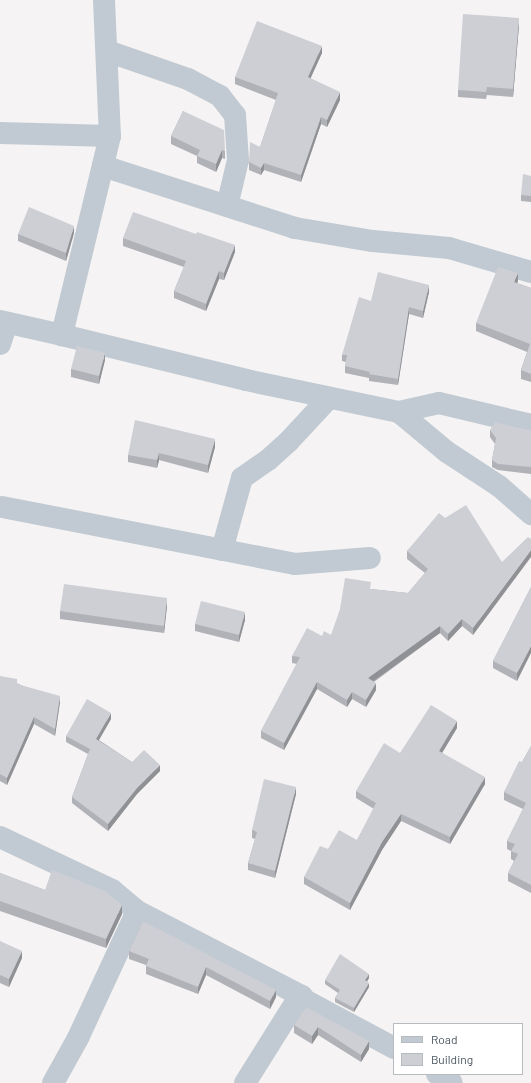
<!DOCTYPE html>
<style>
body{margin:0}
#map{position:relative;width:531px;height:1083px;overflow:hidden;background:#f5f3f3;font-family:Barlow,sans-serif}
div>[style]{position:absolute}
[style*='--x']{left:calc(var(--x)*1px);top:calc(var(--y)*1px);width:calc(var(--w)*1px);rotate:calc(var(--a)*1deg)}
.street>*{height:22px;margin:-11px;padding:0 11px;transform-origin:11px;border-radius:11px;background:#c1cad2}
.wall>*{inset:0;background:#b0b2b7}
.shaded-wall>*{inset:0;background:#909195}
.building>*{inset:0;background:#cdcfd5}
span{translate:-50% -50%;white-space:nowrap;text-align:center;line-height:1.15;-webkit-text-stroke:4px #fff;paint-order:stroke}
.legend{position:absolute;left:393px;top:1023px;width:130px;height:52px;box-sizing:border-box;background:#fff;border:1px solid #b7bbc0;margin:0;padding:5px 7px;list-style:none;font-size:12px;color:#4a5661}
.legend li{display:flex;align-items:center;gap:8px;height:20px}
.legend b{width:20px;border:1px solid #b7bbc0}
</style>
<div id="map">
<div class="street">
<div style="--x:104;--y:0;--w:136;--a:87.5"></div>
<div style="--x:110;--y:136;--w:205;--a:103.6"></div>
<div style="--x:62;--y:335;--w:189;--a:13.7"></div>
<div style="--x:246;--y:380;--w:156;--a:11.8"></div>
<div style="--x:399;--y:412;--w:62;--a:39.8"></div>
<div style="--x:447;--y:452;--w:62;--a:33.2"></div>
<div style="--x:499;--y:486;--w:43;--a:41.2"></div>
<div style="--x:107;--y:51;--w:86;--a:19.1"></div>
<div style="--x:188;--y:79;--w:36;--a:28"></div>
<div style="--x:220;--y:96;--w:24;--a:52"></div>
<div style="--x:235;--y:115;--w:45;--a:86.2"></div>
<div style="--x:238;--y:160;--w:47;--a:103.4"></div>
<div style="--x:0;--y:133;--w:110;--a:1.6"></div>
<div style="--x:103;--y:166;--w:202;--a:17.9"></div>
<div style="--x:295;--y:228;--w:79;--a:9.5"></div>
<div style="--x:373;--y:241;--w:76;--a:5.3"></div>
<div style="--x:449;--y:248;--w:85;--a:16.3"></div>
<div style="--x:0;--y:321;--w:64;--a:12.7"></div>
<div style="--x:0;--y:344;--w:22;--a:-72"></div>
<div style="--x:399;--y:412;--w:41;--a:-12.7"></div>
<div style="--x:439;--y:403;--w:95;--a:13.4"></div>
<div style="--x:2;--y:507;--w:298;--a:11"></div>
<div style="--x:295;--y:564;--w:75;--a:-4.6"></div>
<div style="--x:222;--y:550;--w:75;--a:-74.5"></div>
<div style="--x:242;--y:478;--w:32;--a:-35"></div>
<div style="--x:268;--y:460;--w:28;--a:-42"></div>
<div style="--x:289;--y:441;--w:59;--a:-47.1"></div>
<div style="--x:0;--y:837;--w:124;--a:25.3"></div>
<div style="--x:112;--y:890;--w:33;--a:40"></div>
<div style="--x:137;--y:911;--w:186;--a:27.3"></div>
<div style="--x:302;--y:996;--w:3;--a:162"></div>
<div style="--x:299;--y:997;--w:108;--a:28.2"></div>
<div style="--x:437;--y:1074;--w:17;--a:31"></div>
<div style="--x:53;--y:1083;--w:51;--a:-60.9"></div>
<div style="--x:78;--y:1038;--w:140;--a:-65.1"></div>
<div style="--x:245;--y:1083;--w:102;--a:-57.9"></div>
</div>
<div class="wall">
<div style="clip-path:polygon(519px 25px,513px 97px,487px 95px,486px 99px,458px 97px,458px 90px)"></div>
<div style="clip-path:polygon(322px 53px,310px 78px,340px 100px,327px 127px,321px 124px,301px 182px,264px 170px,261px 175px,249px 170px,249px 162px,260px 147px,276px 100px,235px 84px,235px 77px)"></div>
<div style="clip-path:polygon(183px 111px,225px 151px,225px 159px,222px 158px,216px 172px,197px 163px,197px 156px,171px 144px,171px 136px)"></div>
<div style="clip-path:polygon(531px 176px,531px 202px,521px 201px,521px 195px)"></div>
<div style="clip-path:polygon(74px 233px,66px 261px,18px 241px,18px 234px)"></div>
<div style="clip-path:polygon(123px 238px,235px 252px,224px 280px,219px 279px,206px 311px,174px 298px,174px 291px,184px 267px,123px 246px)"></div>
<div style="clip-path:polygon(518px 281px,517px 283px,531px 288px,531px 382px,521px 379px,521px 370px,527px 352px,476px 331px,476px 323px)"></div>
<div style="clip-path:polygon(429px 292px,423px 318px,409px 314px,398px 385px,369px 381px,369px 378px,345px 373px,345px 366px,346px 362px,342px 361px,342px 355px,371px 301px)"></div>
<div style="clip-path:polygon(105px 360px,99px 384px,71px 377px,71px 369px)"></div>
<div style="clip-path:polygon(490px 430px,531px 430px,531px 474px,498px 470px,492px 467px,492px 460px,495px 444px,490px 437px)"></div>
<div style="clip-path:polygon(215px 447px,208px 473px,159px 460px,157px 468px,128px 462px,128px 455px)"></div>
<div style="clip-path:polygon(445px 518px,502px 562px,473px 635px,462px 626px,448px 641px,440px 633px,374px 682px,376px 690px,366px 707px,352px 699px,347px 707px,317px 689px,284px 750px,261px 738px,261px 731px,297px 664px,292px 663px,292px 656px,322px 636px,331px 635px,371px 589px,408px 593px,425px 573px,407px 559px,407px 551px)"></div>
<div style="clip-path:polygon(531px 587px,517px 681px,493px 668px,493px 661px)"></div>
<div style="clip-path:polygon(167px 606px,164px 633px,60px 619px,60px 611px)"></div>
<div style="clip-path:polygon(245px 620px,239px 642px,195px 631px,195px 624px)"></div>
<div style="clip-path:polygon(0 676px,60px 702px,55px 736px,34px 724px,7px 785px,0 781px)"></div>
<div style="clip-path:polygon(111px 719px,99px 740px,132px 762px,160px 771px,137px 794px,108px 831px,72px 803px,72px 797px,88px 754px,66px 742px,66px 736px)"></div>
<div style="clip-path:polygon(457px 728px,442px 753px,485px 784px,450px 844px,401px 821px,382px 850px,350px 910px,304px 884px,304px 877px,328px 849px,357px 840px,374px 809px,356px 798px,356px 791px,400px 753px)"></div>
<div style="clip-path:polygon(531px 746px,531px 893px,508px 881px,508px 873px,514px 861px,511px 859px,511px 851px,507px 849px,507px 841px,523px 809px,504px 800px,504px 792px,522px 762px)"></div>
<div style="clip-path:polygon(296px 794px,275px 878px,248px 870px,248px 863px,255px 839px,252px 838px,252px 830px)"></div>
<div style="clip-path:polygon(0 873px,45px 890px,122px 914px,106px 948px,0 911px)"></div>
<div style="clip-path:polygon(143px 921px,276px 997px,270px 1009px,206px 975px,198px 994px,146px 974px,146px 965px,129px 959px,129px 951px)"></div>
<div style="clip-path:polygon(0 941px,22px 958px,9px 987px,0 983px)"></div>
<div style="clip-path:polygon(369px 978px,367px 982px,369px 987px,354px 1012px,335px 1002px,335px 998px,338px 993px,325px 984px,325px 980px)"></div>
<div style="clip-path:polygon(306px 1007px,369px 1049px,361px 1062px,318px 1035px,312px 1044px,294px 1033px,294px 1025px)"></div>
</div>
<div class="shaded-wall">
<div style="clip-path:polygon(519px 18px,519px 25px,513px 97px,513px 89px)"></div>
<div style="clip-path:polygon(322px 46px,322px 53px,308px 84px,308px 77px)"></div>
<div style="clip-path:polygon(340px 92px,340px 100px,327px 127px,327px 120px)"></div>
<div style="clip-path:polygon(321px 117px,321px 124px,301px 182px,301px 175px)"></div>
<div style="clip-path:polygon(222px 150px,222px 158px,216px 172px,216px 164px)"></div>
<div style="clip-path:polygon(264px 163px,264px 170px,261px 175px,261px 168px)"></div>
<div style="clip-path:polygon(74px 226px,74px 233px,66px 261px,66px 253px)"></div>
<div style="clip-path:polygon(235px 245px,235px 252px,224px 280px,224px 273px)"></div>
<div style="clip-path:polygon(219px 271px,219px 279px,206px 311px,206px 304px)"></div>
<div style="clip-path:polygon(518px 273px,518px 281px,514px 291px,514px 282px)"></div>
<div style="clip-path:polygon(429px 285px,429px 292px,423px 318px,423px 311px)"></div>
<div style="clip-path:polygon(409px 307px,409px 314px,398px 385px,398px 379px)"></div>
<div style="clip-path:polygon(105px 353px,105px 360px,99px 384px,99px 376px)"></div>
<div style="clip-path:polygon(215px 439px,215px 447px,208px 473px,208px 465px)"></div>
<div style="clip-path:polygon(159px 453px,159px 460px,157px 468px,157px 460px)"></div>
<div style="clip-path:polygon(531px 550px,531px 557px,473px 635px,473px 628px)"></div>
<div style="clip-path:polygon(167px 598px,167px 606px,164px 633px,164px 626px)"></div>
<div style="clip-path:polygon(245px 612px,245px 620px,239px 642px,239px 635px)"></div>
<div style="clip-path:polygon(462px 619px,462px 626px,448px 641px,448px 634px)"></div>
<div style="clip-path:polygon(440px 626px,440px 633px,368px 685px,368px 678px)"></div>
<div style="clip-path:polygon(531px 646px,531px 653px,517px 681px,517px 673px)"></div>
<div style="clip-path:polygon(317px 682px,317px 689px,284px 750px,284px 743px)"></div>
<div style="clip-path:polygon(376px 683px,376px 690px,366px 707px,366px 700px)"></div>
<div style="clip-path:polygon(352px 692px,352px 699px,347px 707px,347px 700px)"></div>
<div style="clip-path:polygon(60px 696px,60px 702px,55px 736px,55px 729px)"></div>
<div style="clip-path:polygon(111px 713px,111px 719px,96px 745px,96px 739px)"></div>
<div style="clip-path:polygon(34px 717px,34px 724px,7px 785px,7px 778px)"></div>
<div style="clip-path:polygon(457px 721px,457px 728px,439px 758px,439px 751px)"></div>
<div style="clip-path:polygon(160px 765px,160px 771px,137px 794px,108px 831px,108px 824px,137px 788px)"></div>
<div style="clip-path:polygon(485px 777px,485px 784px,450px 844px,450px 837px)"></div>
<div style="clip-path:polygon(296px 787px,296px 794px,275px 878px,275px 871px)"></div>
<div style="clip-path:polygon(401px 814px,401px 821px,382px 850px,350px 910px,350px 903px,382px 842px)"></div>
<div style="clip-path:polygon(122px 905px,122px 914px,106px 948px,106px 939px)"></div>
<div style="clip-path:polygon(22px 951px,22px 958px,9px 987px,9px 979px)"></div>
<div style="clip-path:polygon(206px 967px,206px 975px,198px 994px,198px 987px)"></div>
<div style="clip-path:polygon(369px 974px,369px 978px,365px 984px,365px 980px)"></div>
<div style="clip-path:polygon(369px 983px,369px 987px,354px 1012px,354px 1008px)"></div>
<div style="clip-path:polygon(276px 990px,276px 997px,270px 1009px,270px 1001px)"></div>
<div style="clip-path:polygon(318px 1027px,318px 1035px,312px 1044px,312px 1036px)"></div>
<div style="clip-path:polygon(369px 1041px,369px 1049px,361px 1062px,361px 1055px)"></div>
</div>
<div class="building">
<div style="clip-path:polygon(463px 14px,519px 18px,513px 89px,487px 87px,486px 92px,458px 90px)"></div>
<div style="clip-path:polygon(257px 21px,322px 46px,308px 77px,340px 92px,327px 120px,321px 117px,301px 175px,264px 163px,261px 168px,249px 162px,250px 142px,260px 147px,278px 93px,235px 77px)"></div>
<div style="clip-path:polygon(183px 111px,224px 130px,225px 151px,222px 150px,216px 164px,197px 156px,200px 150px,171px 136px)"></div>
<div style="clip-path:polygon(523px 174px,531px 176px,531px 196px,521px 195px)"></div>
<div style="clip-path:polygon(29px 207px,74px 226px,66px 253px,18px 234px)"></div>
<div style="clip-path:polygon(133px 212px,196px 234px,197px 232px,235px 245px,224px 273px,219px 271px,206px 304px,174px 291px,186px 261px,123px 238px)"></div>
<div style="clip-path:polygon(498px 267px,518px 273px,514px 282px,531px 288px,531px 374px,521px 370px,530px 344px,476px 323px)"></div>
<div style="clip-path:polygon(378px 272px,429px 285px,423px 311px,409px 307px,398px 379px,369px 374px,370px 372px,345px 366px,347px 355px,342px 355px,359px 297px,371px 301px)"></div>
<div style="clip-path:polygon(77px 346px,105px 353px,99px 376px,71px 369px)"></div>
<div style="clip-path:polygon(135px 420px,215px 439px,208px 465px,159px 453px,157px 460px,128px 455px)"></div>
<div style="clip-path:polygon(495px 422px,528px 430px,531px 430px,531px 467px,498px 464px,492px 460px,496px 438px,490px 430px)"></div>
<div style="clip-path:polygon(466px 505px,502px 562px,528px 537px,531px 539px,531px 550px,473px 628px,462px 619px,448px 634px,440px 626px,368px 678px,376px 683px,366px 700px,352px 692px,347px 700px,317px 682px,284px 743px,261px 731px,300px 657px,292px 656px,307px 628px,322px 636px,324px 631px,331px 635px,340px 609px,345px 578px,371px 582px,370px 589px,408px 593px,428px 569px,407px 551px,439px 513px,445px 518px)"></div>
<div style="clip-path:polygon(64px 584px,167px 598px,164px 626px,60px 611px)"></div>
<div style="clip-path:polygon(531px 587px,531px 646px,517px 673px,493px 661px)"></div>
<div style="clip-path:polygon(201px 601px,245px 612px,239px 635px,195px 624px)"></div>
<div style="clip-path:polygon(0 676px,17px 679px,17px 684px,60px 696px,55px 729px,34px 717px,7px 778px,0 774px)"></div>
<div style="clip-path:polygon(87px 699px,111px 713px,96px 739px,132px 762px,144px 750px,160px 765px,137px 788px,108px 824px,72px 797px,90px 749px,66px 736px)"></div>
<div style="clip-path:polygon(431px 705px,457px 721px,439px 751px,485px 777px,450px 837px,401px 814px,382px 842px,350px 903px,304px 877px,320px 846px,328px 849px,339px 830px,357px 840px,376px 803px,356px 791px,384px 743px,400px 753px)"></div>
<div style="clip-path:polygon(531px 746px,531px 885px,508px 873px,518px 854px,511px 851px,515px 844px,507px 841px,526px 803px,504px 792px,519px 761px,522px 762px)"></div>
<div style="clip-path:polygon(264px 779px,296px 787px,275px 871px,248px 863px,257px 832px,252px 830px)"></div>
<div style="clip-path:polygon(52px 870px,105px 891px,122px 905px,106px 939px,0 901px,0 873px,45px 890px)"></div>
<div style="clip-path:polygon(143px 921px,276px 990px,270px 1001px,206px 967px,198px 987px,146px 966px,149px 959px,129px 951px)"></div>
<div style="clip-path:polygon(0 941px,22px 951px,9px 979px,0 975px)"></div>
<div style="clip-path:polygon(340px 954px,369px 974px,365px 980px,369px 983px,354px 1008px,335px 998px,340px 990px,325px 980px)"></div>
<div style="clip-path:polygon(306px 1007px,369px 1041px,361px 1055px,318px 1027px,312px 1036px,294px 1025px)"></div>
</div>
<ul class="legend">
<li><b style="height:5px;background:#c1cad2"></b>Road</li>
<li><b style="height:11px;background:#cdcfd5"></b>Building</li>
</ul>
</div>
